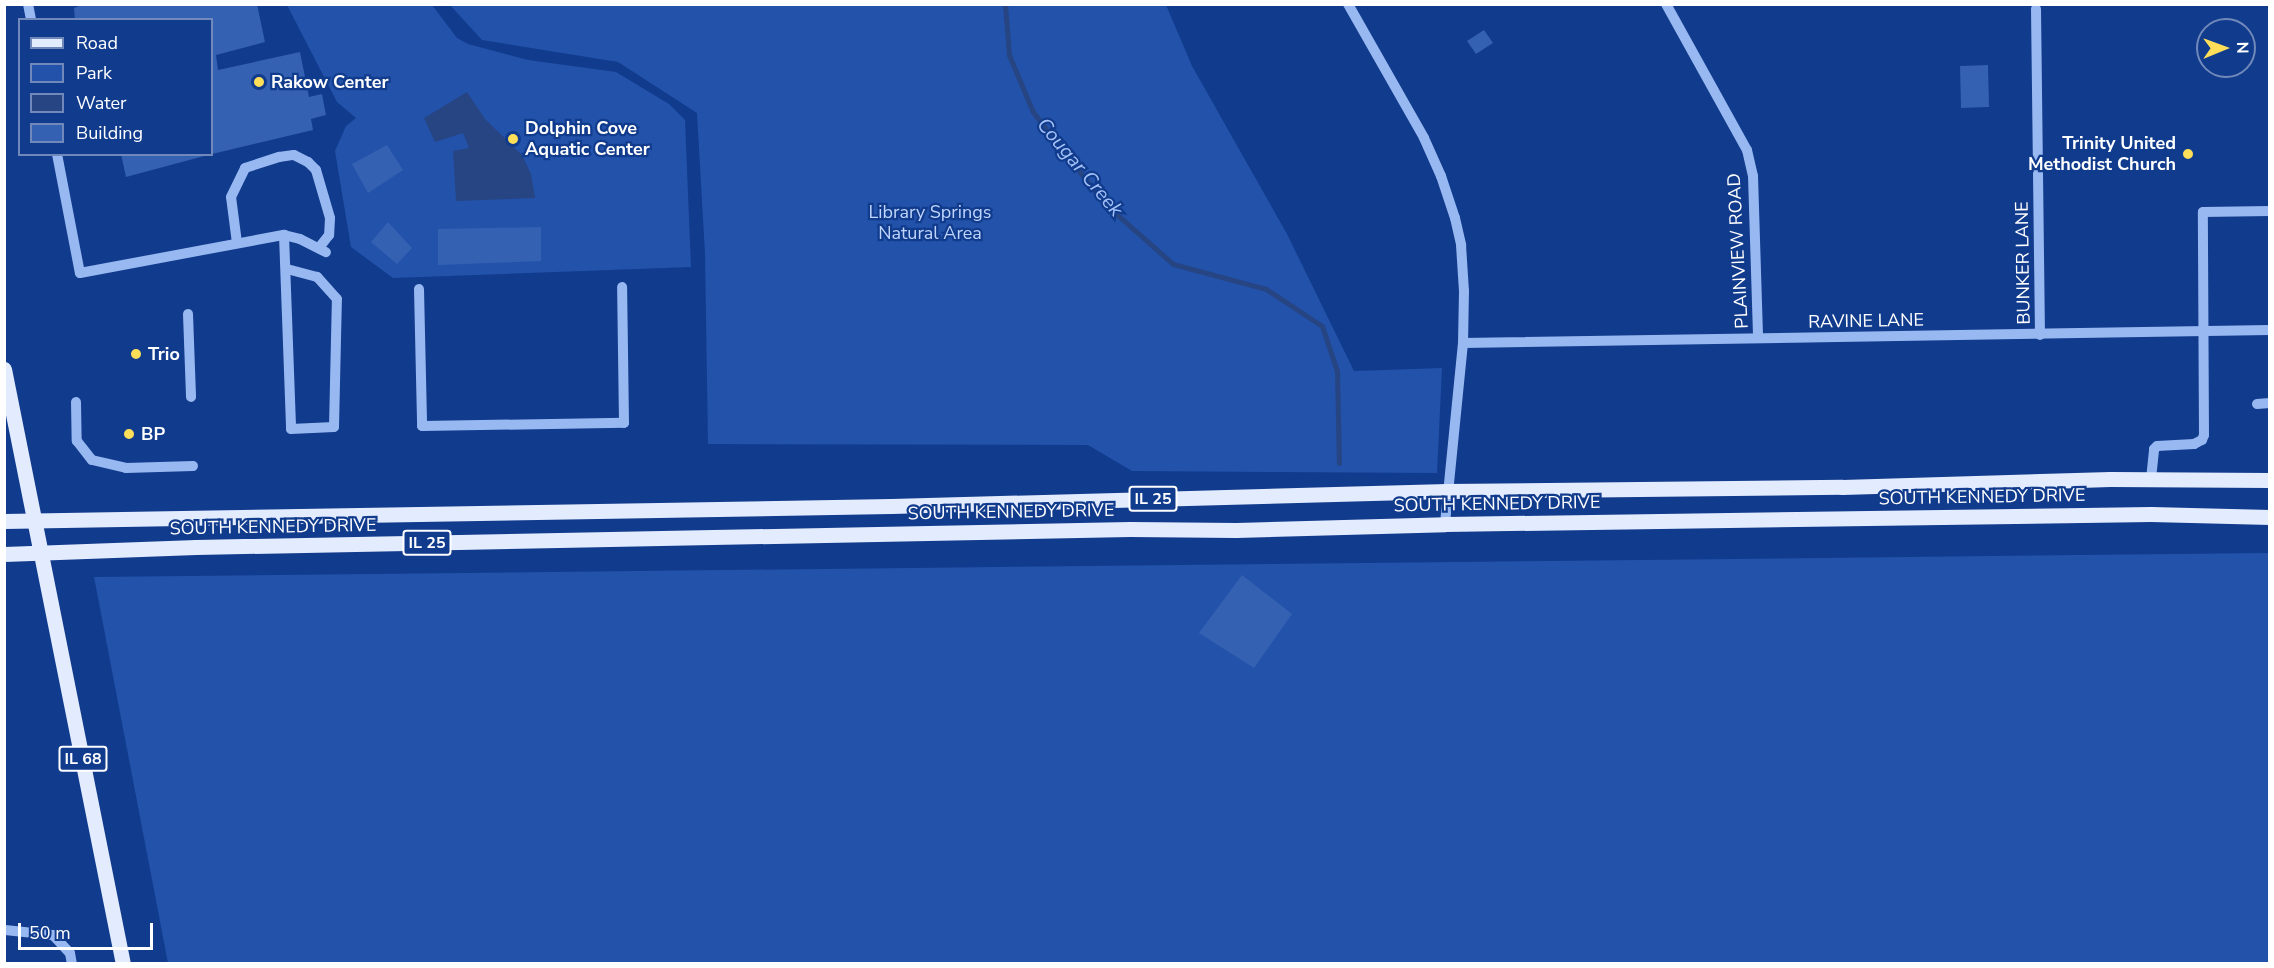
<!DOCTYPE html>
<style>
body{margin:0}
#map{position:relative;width:2274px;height:968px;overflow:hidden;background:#113b8c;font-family:"Nunito Sans",sans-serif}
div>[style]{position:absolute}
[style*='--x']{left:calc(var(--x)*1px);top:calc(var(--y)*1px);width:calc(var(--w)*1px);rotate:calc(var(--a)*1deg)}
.green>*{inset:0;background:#2352ab}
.water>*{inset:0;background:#264582}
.stream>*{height:5px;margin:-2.5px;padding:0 2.5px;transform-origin:2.5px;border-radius:2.5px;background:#264582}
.building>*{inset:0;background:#3561b3}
.minor>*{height:10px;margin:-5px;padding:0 5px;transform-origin:5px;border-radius:5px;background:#98b8f1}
.major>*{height:15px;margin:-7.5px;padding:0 7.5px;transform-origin:7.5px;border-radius:7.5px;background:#e3ebff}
.dots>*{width:16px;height:16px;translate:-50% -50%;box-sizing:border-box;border:3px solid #113b8c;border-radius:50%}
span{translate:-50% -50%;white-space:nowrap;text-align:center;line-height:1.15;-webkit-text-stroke:4.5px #113b8c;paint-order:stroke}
.shield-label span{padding:2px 4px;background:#113b8c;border:2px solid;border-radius:4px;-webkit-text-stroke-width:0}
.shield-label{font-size:16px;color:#fff;font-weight:700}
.poi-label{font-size:18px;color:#fff;font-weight:700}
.left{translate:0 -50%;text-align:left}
.right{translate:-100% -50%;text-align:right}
.park-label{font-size:18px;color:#bfd5fd}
.street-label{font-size:18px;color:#fff}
.water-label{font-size:20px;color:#a4c2f9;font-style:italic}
.frame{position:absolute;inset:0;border:6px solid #fff;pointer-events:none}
.legend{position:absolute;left:18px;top:18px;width:195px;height:138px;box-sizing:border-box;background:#113b8c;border:2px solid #7089ba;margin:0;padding:8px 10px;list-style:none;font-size:18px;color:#fff}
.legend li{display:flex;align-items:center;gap:12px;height:30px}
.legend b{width:30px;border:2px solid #7089ba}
.north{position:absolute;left:2196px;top:18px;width:60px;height:60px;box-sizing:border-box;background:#113b8c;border:2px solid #7089ba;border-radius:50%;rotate:89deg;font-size:16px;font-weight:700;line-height:24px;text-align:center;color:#fff}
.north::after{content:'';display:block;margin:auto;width:21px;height:27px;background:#ffdf59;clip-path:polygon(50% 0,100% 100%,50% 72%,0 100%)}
.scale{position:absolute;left:18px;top:923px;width:135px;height:27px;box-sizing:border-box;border:3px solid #fff;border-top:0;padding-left:8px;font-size:18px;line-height:21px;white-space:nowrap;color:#fff;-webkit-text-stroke:4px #113b8c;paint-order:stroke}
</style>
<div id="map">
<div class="green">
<div style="clip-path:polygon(287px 5px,432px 5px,457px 38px,468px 44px,528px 60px,616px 72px,669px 104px,685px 120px,691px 267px,393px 278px,351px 247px,335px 151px,346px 126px,356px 118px,337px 102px)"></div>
<div style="clip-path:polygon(450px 5px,1166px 5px,1192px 66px,1287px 234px,1354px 371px,1442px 368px,1437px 473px,1132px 471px,1088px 445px,708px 444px,705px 254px,697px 113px,618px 62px,482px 40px)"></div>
<div style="clip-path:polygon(2269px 553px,2269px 963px,168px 963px,94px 577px)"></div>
</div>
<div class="water">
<div style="clip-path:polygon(467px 92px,485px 119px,522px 155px,531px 174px,535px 198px,456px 201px,453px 151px,469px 148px,463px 133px,435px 142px,424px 118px)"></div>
</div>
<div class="stream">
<div style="--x:1005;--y:4;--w:51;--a:85.5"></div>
<div style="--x:1009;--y:55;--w:62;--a:67.2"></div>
<div style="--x:1033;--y:112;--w:115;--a:52"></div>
<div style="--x:1104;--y:203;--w:92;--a:41.5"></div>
<div style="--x:1173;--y:264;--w:96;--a:15"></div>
<div style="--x:1266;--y:289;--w:67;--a:33.5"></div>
<div style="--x:1322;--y:326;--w:47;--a:71.6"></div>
<div style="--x:1337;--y:371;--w:92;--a:88.8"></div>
</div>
<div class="building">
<div style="clip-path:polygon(84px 4px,257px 4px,265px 42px,216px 55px,218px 70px,300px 52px,309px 97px,322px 94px,326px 115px,311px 119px,313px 130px,212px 154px,212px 20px,75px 20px,74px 8px)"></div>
<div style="clip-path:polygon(1484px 30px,1493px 43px,1476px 54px,1467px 41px)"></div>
<div style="clip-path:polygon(1988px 65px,1989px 107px,1961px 108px,1960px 66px)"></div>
<div style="clip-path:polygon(387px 145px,403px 170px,368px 193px,352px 164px)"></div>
<div style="clip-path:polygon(121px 154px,208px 154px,208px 155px,126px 177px)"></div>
<div style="clip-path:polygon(388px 222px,412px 248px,397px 264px,371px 242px)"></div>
<div style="clip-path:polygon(541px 227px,541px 261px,438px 265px,438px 229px)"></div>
<div style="clip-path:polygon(1242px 575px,1292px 614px,1254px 668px,1199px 633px)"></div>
</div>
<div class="minor">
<div style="--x:28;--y:4;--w:16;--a:79"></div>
<div style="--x:1348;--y:4;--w:154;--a:60.4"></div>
<div style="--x:1424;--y:138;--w:42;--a:65.9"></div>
<div style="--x:1441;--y:176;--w:44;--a:71.6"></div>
<div style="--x:1455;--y:218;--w:28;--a:77"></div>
<div style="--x:1461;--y:245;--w:46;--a:86.3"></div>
<div style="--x:1464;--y:291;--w:52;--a:91.1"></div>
<div style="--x:1463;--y:343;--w:182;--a:95.7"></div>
<div style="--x:1666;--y:4;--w:167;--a:61"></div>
<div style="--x:1747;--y:150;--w:27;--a:77"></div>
<div style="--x:1753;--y:176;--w:162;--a:88.2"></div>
<div style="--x:2036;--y:9;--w:326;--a:89.3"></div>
<div style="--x:57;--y:154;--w:121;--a:79.1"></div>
<div style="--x:80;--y:273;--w:208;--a:-10.6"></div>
<div style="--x:284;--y:235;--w:16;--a:14"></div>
<div style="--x:300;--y:239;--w:29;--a:27"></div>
<div style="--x:284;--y:235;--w:194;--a:87.9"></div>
<div style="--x:291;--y:429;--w:43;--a:-2.7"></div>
<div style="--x:334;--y:427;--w:128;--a:-88.7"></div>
<div style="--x:337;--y:299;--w:30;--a:-132"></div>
<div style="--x:317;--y:277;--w:31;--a:-165"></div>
<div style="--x:237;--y:243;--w:46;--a:-97.4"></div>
<div style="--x:231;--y:197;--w:32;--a:-64"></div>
<div style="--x:245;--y:168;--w:36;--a:-18"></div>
<div style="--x:279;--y:157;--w:15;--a:-8"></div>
<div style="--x:294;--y:155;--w:16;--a:27"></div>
<div style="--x:308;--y:162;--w:11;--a:45"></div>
<div style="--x:316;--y:170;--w:50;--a:73.7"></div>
<div style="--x:330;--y:218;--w:17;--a:93"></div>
<div style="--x:329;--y:235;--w:16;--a:128"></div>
<div style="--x:419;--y:289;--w:137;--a:88.7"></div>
<div style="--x:422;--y:426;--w:202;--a:-0.9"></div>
<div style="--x:624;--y:423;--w:136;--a:-90.8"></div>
<div style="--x:188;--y:314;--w:83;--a:87.9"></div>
<div style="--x:1463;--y:343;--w:807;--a:-0.92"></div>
<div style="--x:76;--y:402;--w:39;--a:89"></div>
<div style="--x:77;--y:441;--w:24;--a:52"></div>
<div style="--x:92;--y:460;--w:35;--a:13"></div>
<div style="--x:126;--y:468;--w:67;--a:-1.7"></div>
<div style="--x:2257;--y:404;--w:13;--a:-4"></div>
<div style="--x:2151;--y:479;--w:30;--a:-84"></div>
<div style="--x:2154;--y:449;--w:4;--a:-45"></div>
<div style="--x:2157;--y:446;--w:37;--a:-3"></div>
<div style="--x:2194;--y:444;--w:9;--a:-27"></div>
<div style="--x:2202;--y:440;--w:5;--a:-68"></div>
<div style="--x:2204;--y:435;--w:223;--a:-90.3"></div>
<div style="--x:2203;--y:212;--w:67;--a:-0.9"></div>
<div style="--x:5;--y:930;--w:48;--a:5.9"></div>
<div style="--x:53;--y:935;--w:25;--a:47"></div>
<div style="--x:70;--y:953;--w:11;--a:80"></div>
</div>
<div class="major">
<div style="--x:4;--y:369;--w:607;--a:78.69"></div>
<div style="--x:4;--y:521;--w:887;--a:-0.97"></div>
<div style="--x:891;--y:506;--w:556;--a:-1.55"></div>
<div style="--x:1447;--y:491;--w:395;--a:-0.6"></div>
<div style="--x:1842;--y:487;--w:268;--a:-1.7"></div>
<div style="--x:2110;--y:479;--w:160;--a:0.4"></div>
<div style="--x:4;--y:554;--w:192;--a:-2.1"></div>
<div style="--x:196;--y:547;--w:934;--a:-1.1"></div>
<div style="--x:1130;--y:529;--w:106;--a:0.5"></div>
<div style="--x:1236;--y:530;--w:209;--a:-1.6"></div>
<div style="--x:1445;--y:524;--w:706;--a:-0.81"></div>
<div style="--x:2151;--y:514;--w:119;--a:1.4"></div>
</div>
<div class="dots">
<div style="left:259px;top:82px;background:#ffdf59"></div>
<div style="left:513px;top:139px;background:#ffdf59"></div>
<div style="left:2188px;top:154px;background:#ffdf59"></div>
<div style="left:136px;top:354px;background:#ffdf59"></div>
<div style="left:129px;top:434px;background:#ffdf59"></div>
</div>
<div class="shield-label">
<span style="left:1153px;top:499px">IL 25</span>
<span style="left:427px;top:543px">IL 25</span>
<span style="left:83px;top:759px">IL 68</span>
</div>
<div class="poi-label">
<span class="left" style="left:271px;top:82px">Rakow Center</span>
<span class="left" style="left:525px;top:139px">Dolphin Cove<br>Aquatic Center</span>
<span class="right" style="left:2176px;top:154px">Trinity United<br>Methodist Church</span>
<span class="left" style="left:148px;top:354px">Trio</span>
<span class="left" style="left:141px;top:434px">BP</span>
</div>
<div class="park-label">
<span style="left:930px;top:223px">Library Springs<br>Natural Area</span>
</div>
<div class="street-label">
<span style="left:1738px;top:251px;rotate:-93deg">PLAINVIEW ROAD</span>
<span style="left:2023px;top:263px;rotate:-91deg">BUNKER LANE</span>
<span style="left:1866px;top:321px;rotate:-1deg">RAVINE LANE</span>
<span style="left:1982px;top:497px;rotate:-1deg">SOUTH KENNEDY DRIVE</span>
<span style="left:1497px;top:504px;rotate:-1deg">SOUTH KENNEDY DRIVE</span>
<span style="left:1011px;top:512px;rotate:-1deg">SOUTH KENNEDY DRIVE</span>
<span style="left:273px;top:527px;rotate:-1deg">SOUTH KENNEDY DRIVE</span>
</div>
<div class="water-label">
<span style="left:1080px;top:167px;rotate:50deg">Cougar Creek</span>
</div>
<div class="frame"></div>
<ul class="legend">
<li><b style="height:8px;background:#e3ebff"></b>Road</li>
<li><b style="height:16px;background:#2352ab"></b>Park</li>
<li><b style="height:16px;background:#264582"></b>Water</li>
<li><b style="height:16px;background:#3561b3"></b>Building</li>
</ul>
<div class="north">N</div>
<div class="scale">50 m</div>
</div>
